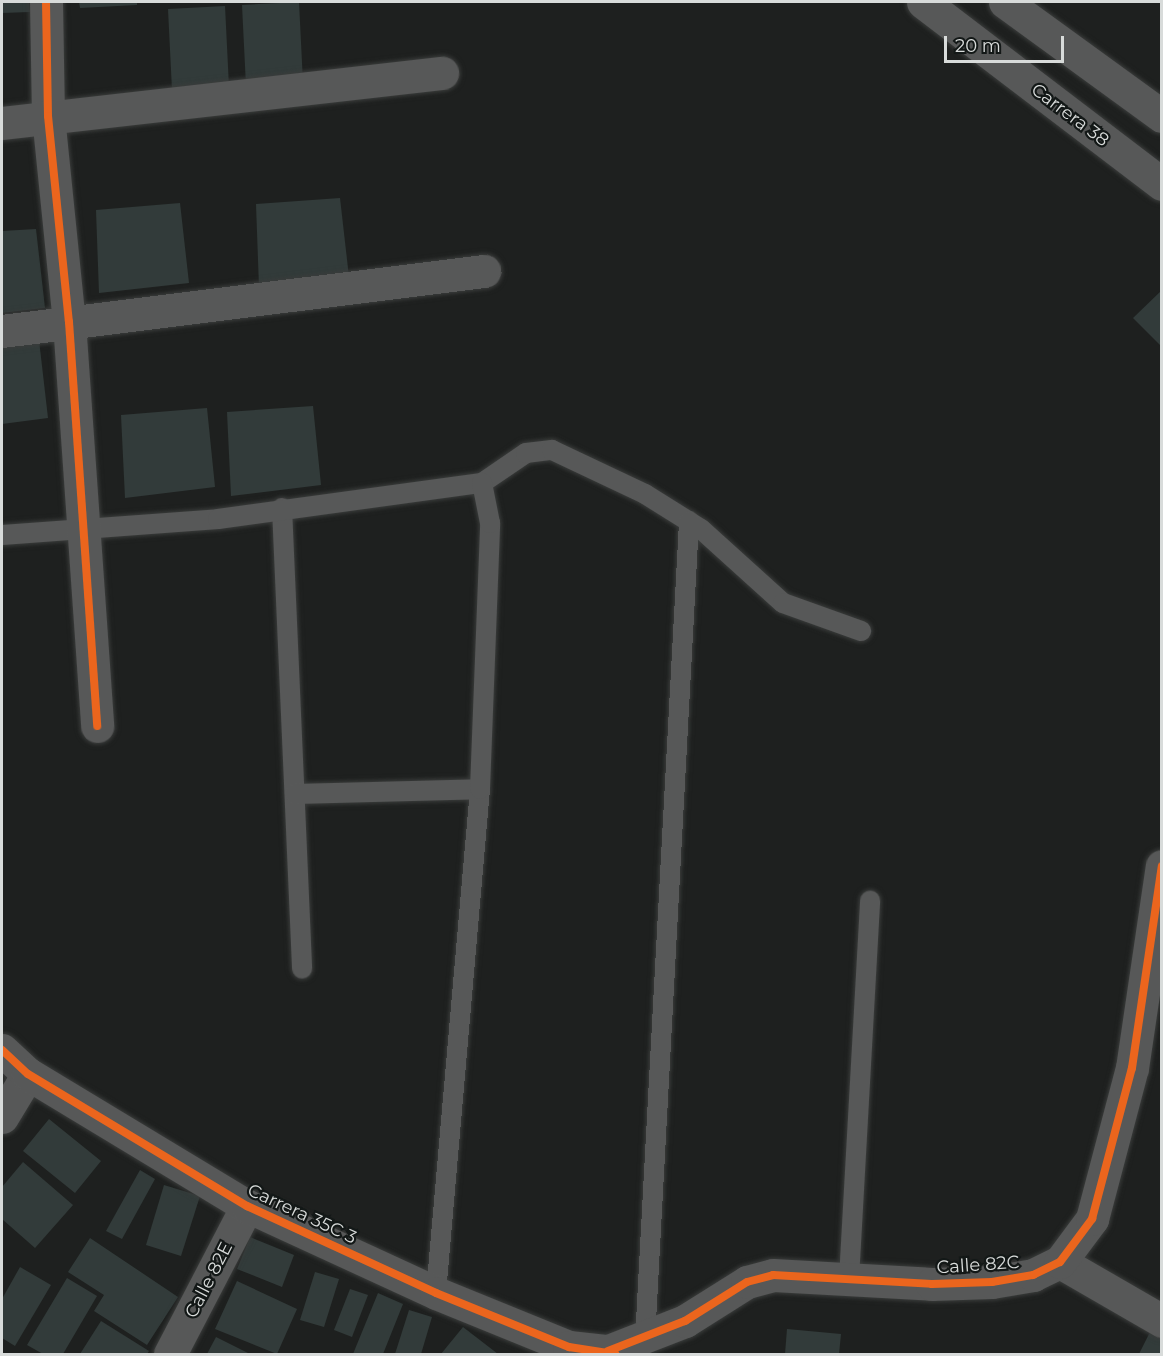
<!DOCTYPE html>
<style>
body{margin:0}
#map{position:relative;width:1163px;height:1356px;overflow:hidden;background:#1e201f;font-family:Montserrat,sans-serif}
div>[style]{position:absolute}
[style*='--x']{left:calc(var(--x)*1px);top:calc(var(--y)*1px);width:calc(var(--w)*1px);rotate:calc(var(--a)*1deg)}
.building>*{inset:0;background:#323b3a}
.roads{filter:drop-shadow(0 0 2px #3a3c3b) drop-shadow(0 0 2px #3a3c3b)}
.service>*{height:20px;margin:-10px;padding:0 10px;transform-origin:10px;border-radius:10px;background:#575858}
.minor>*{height:33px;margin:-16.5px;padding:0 16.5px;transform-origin:16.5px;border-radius:16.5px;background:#575858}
.tertiary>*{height:33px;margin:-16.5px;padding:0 16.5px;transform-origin:16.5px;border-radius:16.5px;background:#575858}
.secondary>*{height:33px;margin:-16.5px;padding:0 16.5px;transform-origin:16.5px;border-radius:16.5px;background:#575858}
.cycleway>*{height:8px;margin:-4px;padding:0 4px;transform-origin:4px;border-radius:4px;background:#eb651d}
span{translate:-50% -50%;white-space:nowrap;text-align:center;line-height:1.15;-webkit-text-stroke:4.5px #131817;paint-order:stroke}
.street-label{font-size:18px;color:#d8dbda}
.frame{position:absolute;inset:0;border:3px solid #d8dbda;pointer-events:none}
.scale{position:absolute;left:944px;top:36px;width:120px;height:27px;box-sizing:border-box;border:3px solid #d8dbda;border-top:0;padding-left:8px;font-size:18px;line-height:21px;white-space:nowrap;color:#d8dbda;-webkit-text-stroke:4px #131817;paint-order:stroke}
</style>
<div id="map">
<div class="building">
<div style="clip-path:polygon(2px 2px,29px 2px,30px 12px,2px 13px)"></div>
<div style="clip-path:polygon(79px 2px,137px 2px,137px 5px,80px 8px)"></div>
<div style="clip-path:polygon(299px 2px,303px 83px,246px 86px,242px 5px)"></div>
<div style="clip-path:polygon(225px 6px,229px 87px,172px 90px,168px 9px)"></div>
<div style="clip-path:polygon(340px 198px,349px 277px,259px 287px,256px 204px)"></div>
<div style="clip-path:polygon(180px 203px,189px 283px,99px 293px,96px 210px)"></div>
<div style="clip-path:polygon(36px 229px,45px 308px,2px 313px,2px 231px)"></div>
<div style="clip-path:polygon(1162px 290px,1162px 347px,1133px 318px)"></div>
<div style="clip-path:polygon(39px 340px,48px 418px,2px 424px,2px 342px)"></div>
<div style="clip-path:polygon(313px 406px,321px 485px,231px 496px,227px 412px)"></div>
<div style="clip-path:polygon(207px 408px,215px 487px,125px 498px,121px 415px)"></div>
<div style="clip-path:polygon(49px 1119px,101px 1161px,75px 1193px,23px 1151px)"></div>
<div style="clip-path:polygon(23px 1162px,73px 1205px,35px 1248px,2px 1219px,2px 1187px)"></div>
<div style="clip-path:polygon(140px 1170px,155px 1179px,122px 1239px,106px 1231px)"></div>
<div style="clip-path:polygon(164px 1185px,200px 1196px,181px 1256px,146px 1245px)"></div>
<div style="clip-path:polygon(250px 1237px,294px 1255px,282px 1287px,237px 1269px)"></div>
<div style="clip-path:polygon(90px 1238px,178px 1297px,147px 1345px,94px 1311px,104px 1295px,68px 1272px)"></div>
<div style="clip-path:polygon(20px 1267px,51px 1285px,15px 1346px,2px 1338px,2px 1299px)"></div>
<div style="clip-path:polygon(315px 1272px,339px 1279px,324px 1327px,300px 1320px)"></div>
<div style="clip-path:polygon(67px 1278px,97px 1296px,63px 1354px,43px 1354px,27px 1345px)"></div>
<div style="clip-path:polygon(237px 1281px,297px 1309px,277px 1354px,215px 1329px)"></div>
<div style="clip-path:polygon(350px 1289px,368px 1295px,352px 1337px,334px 1330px)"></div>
<div style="clip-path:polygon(378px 1293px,403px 1304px,383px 1354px,353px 1354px)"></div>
<div style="clip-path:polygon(409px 1310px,432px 1317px,421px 1354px,395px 1354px)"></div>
<div style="clip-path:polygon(101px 1321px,149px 1351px,147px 1354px,80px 1354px)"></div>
<div style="clip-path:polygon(1154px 1324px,1162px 1327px,1162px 1354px,1139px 1354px)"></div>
<div style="clip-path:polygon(463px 1327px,498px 1354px,441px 1354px)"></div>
<div style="clip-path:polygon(787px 1329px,841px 1334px,839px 1354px,785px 1354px)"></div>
<div style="clip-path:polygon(216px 1337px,250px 1354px,207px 1354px)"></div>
</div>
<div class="roads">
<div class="service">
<div style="--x:282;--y:508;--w:461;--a:87.5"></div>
<div style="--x:2;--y:535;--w:217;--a:-4.2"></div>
<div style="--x:218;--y:519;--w:266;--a:-7.8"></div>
<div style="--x:482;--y:483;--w:53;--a:-34.3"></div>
<div style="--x:526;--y:453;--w:26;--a:-7"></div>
<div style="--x:552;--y:450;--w:103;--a:25.3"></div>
<div style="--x:645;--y:494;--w:66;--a:32"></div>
<div style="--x:701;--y:529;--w:110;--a:42.1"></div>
<div style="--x:783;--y:603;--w:83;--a:19.7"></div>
<div style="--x:295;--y:794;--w:185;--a:-1.5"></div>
<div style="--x:849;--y:1279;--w:379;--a:-86.8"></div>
<div style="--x:436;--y:1293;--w:506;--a:-85.01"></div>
<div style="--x:480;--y:789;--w:266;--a:-87.8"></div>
<div style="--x:490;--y:523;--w:41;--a:-101.3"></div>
<div style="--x:645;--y:1340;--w:820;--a:-86.92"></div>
</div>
<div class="minor">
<div style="--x:46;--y:2;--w:114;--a:89"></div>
<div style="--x:48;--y:116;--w:207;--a:84.2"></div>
<div style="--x:69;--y:322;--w:405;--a:86"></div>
<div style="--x:2;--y:123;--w:443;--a:-6.5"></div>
<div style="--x:2;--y:331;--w:486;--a:-7.1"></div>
<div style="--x:2;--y:1117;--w:50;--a:-58.8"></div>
<div style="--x:1060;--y:1262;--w:118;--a:30"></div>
<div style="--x:170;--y:1354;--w:167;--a:-62.5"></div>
</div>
<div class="tertiary">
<div style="--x:2;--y:1050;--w:35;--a:43"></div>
<div style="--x:28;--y:1074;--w:256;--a:31.1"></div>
<div style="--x:247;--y:1206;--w:208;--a:24.7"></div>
<div style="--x:436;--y:1293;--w:144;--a:22.1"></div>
<div style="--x:569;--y:1347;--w:39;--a:6"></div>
<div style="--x:608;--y:1351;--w:83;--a:-21.3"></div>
<div style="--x:685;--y:1321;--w:73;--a:-32.2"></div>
<div style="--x:747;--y:1282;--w:27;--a:-15"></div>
<div style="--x:773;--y:1275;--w:159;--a:3.2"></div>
<div style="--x:932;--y:1284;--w:60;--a:-1.9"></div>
<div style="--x:992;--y:1282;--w:42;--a:-9.7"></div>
<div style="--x:1033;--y:1275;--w:30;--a:-26"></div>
<div style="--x:1060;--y:1262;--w:54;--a:-53.3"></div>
<div style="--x:1092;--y:1219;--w:156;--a:-75.2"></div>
<div style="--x:1132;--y:1068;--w:204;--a:-81.6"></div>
</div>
<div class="secondary">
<div style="--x:923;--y:2;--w:300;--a:37.3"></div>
<div style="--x:1005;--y:2;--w:194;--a:36"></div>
</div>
</div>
<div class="cycleway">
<div style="--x:46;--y:2;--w:114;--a:89"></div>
<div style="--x:48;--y:116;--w:207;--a:84.2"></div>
<div style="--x:69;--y:322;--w:405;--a:86"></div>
<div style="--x:2;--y:1050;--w:35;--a:43"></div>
<div style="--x:28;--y:1074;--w:256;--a:31.1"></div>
<div style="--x:247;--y:1206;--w:208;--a:24.7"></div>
<div style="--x:436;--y:1293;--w:144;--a:22.1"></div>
<div style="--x:569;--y:1347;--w:47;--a:8.7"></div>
<div style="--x:608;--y:1351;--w:83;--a:-21.3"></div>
<div style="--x:685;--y:1321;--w:73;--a:-32.2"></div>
<div style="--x:747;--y:1282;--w:27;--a:-15"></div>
<div style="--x:773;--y:1275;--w:159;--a:3.2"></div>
<div style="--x:932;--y:1284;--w:60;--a:-1.9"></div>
<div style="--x:992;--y:1282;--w:42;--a:-9.7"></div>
<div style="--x:1033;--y:1275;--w:30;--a:-26"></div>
<div style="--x:1060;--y:1262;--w:54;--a:-53.3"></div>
<div style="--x:1092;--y:1219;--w:156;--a:-75.2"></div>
<div style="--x:1132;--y:1068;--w:204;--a:-81.6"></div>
</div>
<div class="street-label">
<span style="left:1070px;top:115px;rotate:37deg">Carrera 38</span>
<span style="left:302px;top:1214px;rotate:25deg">Carrera 35C 3</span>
<span style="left:978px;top:1265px;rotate:-4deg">Calle 82C</span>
<span style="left:209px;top:1280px;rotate:-63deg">Calle 82E</span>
</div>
<div class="frame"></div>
<div class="scale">20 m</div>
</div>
